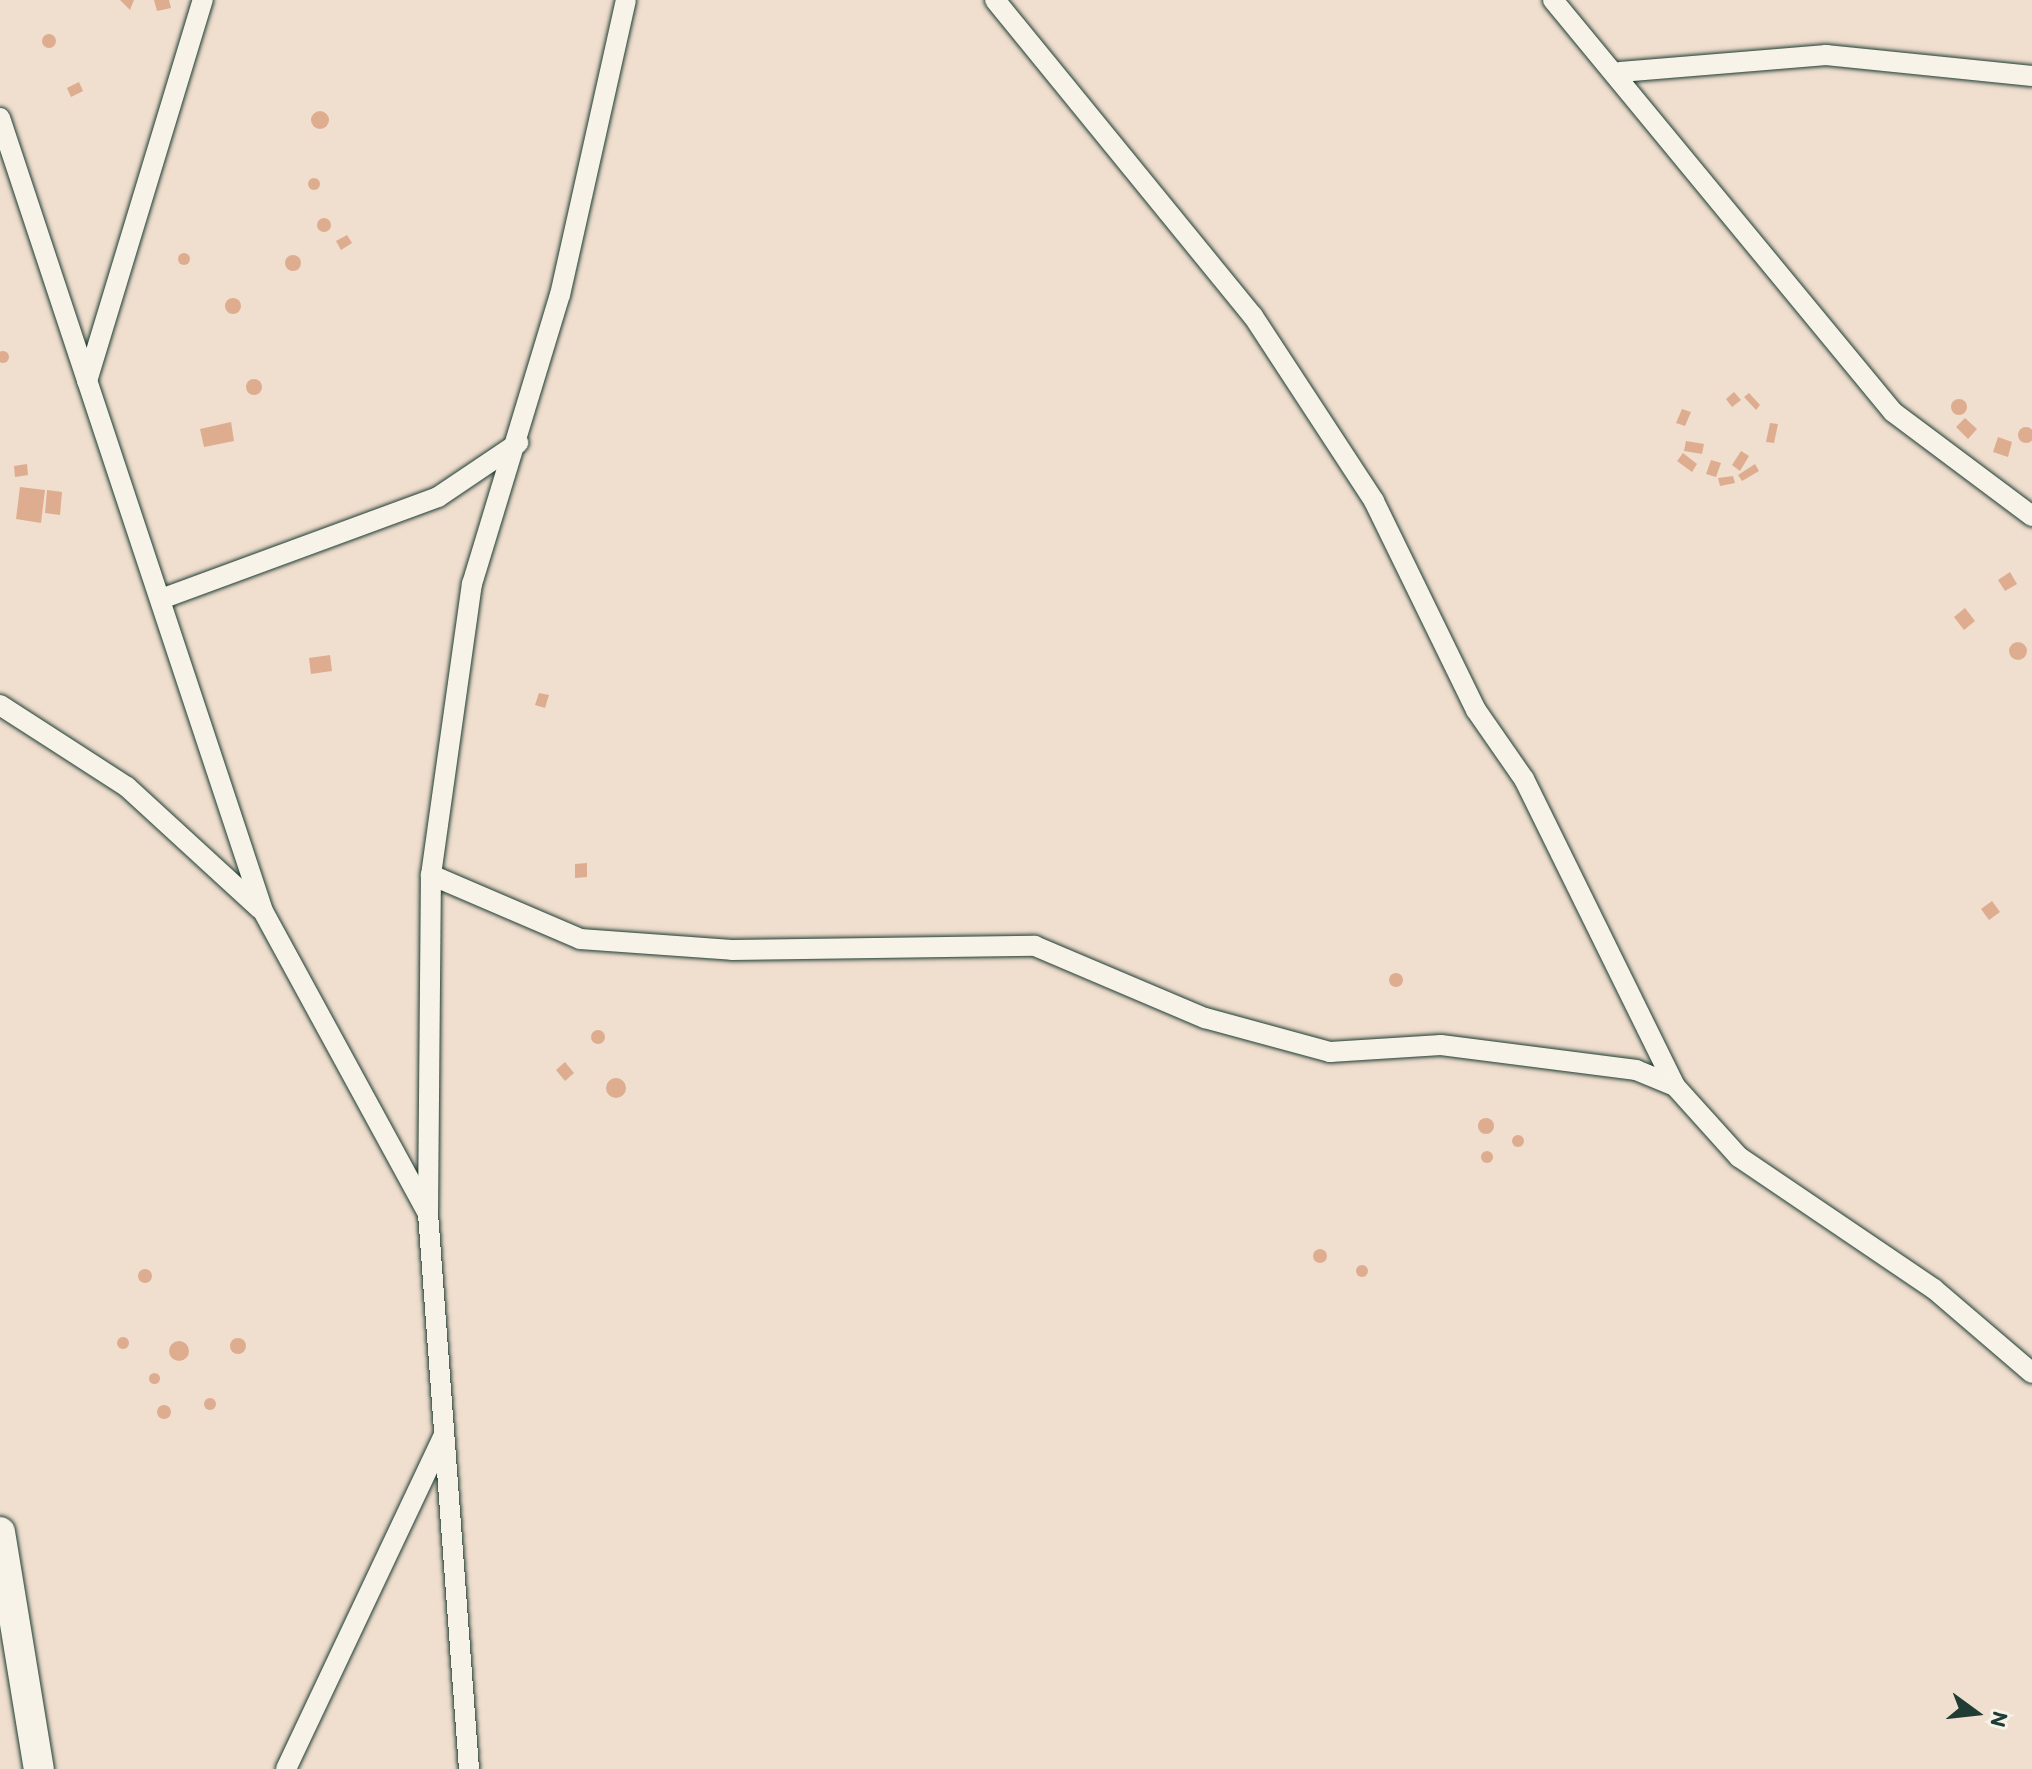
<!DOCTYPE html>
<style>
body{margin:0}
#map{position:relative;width:2032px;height:1769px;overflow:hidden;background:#f0dece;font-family:Itim,sans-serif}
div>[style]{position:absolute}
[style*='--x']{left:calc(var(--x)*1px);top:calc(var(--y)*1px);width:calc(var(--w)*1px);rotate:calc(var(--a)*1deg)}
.building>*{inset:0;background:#dead90}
.round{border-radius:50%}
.roads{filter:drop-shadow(0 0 2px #1f3d34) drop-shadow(0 0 2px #1f3d34)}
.street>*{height:20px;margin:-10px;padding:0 10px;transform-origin:10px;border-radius:10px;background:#f7f3e8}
.secondary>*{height:30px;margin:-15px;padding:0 15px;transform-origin:15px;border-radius:15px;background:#f7f3e8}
span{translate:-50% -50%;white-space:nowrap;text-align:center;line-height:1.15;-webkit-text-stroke:6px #f7f3e8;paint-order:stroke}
.north{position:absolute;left:1936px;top:1673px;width:80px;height:80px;-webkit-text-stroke:6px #f7f3e8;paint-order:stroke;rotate:105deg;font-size:22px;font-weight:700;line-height:32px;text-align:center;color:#1f3d34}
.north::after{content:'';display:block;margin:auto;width:28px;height:36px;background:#1f3d34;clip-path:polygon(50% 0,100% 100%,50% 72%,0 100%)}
</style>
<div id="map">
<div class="building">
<div style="clip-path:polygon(120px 0,134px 0,130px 10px)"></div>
<div style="clip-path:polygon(154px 0,169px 0,171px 8px,157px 11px)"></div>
<div class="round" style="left:42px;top:34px;width:14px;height:14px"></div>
<div style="clip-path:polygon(79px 82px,83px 91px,71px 97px,67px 88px)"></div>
<div class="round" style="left:311px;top:111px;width:18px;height:18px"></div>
<div class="round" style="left:308px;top:178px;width:12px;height:12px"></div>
<div class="round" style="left:317px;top:218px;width:14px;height:14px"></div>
<div style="clip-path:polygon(347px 235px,352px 243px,341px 250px,336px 241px)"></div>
<div class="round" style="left:178px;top:253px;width:12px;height:12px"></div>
<div class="round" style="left:285px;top:255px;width:16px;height:16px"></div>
<div class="round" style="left:225px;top:298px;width:16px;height:16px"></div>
<div class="round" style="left:-3px;top:351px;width:12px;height:12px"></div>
<div class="round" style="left:246px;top:379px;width:16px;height:16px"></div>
<div style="clip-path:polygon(1734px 392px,1741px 400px,1732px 407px,1726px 399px)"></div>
<div style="clip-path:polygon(1749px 393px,1760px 405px,1756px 410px,1744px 397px)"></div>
<div class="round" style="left:1951px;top:399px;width:16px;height:16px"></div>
<div style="clip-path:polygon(1682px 409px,1691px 412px,1685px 426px,1676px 423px)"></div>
<div style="clip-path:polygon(1965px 418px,1977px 429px,1968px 439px,1956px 427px)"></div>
<div style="clip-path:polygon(231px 422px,234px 441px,204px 447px,200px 429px)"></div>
<div style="clip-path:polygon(1770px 423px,1778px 424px,1774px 443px,1766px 442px)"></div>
<div class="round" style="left:2018px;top:427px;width:16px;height:16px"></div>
<div style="clip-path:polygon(1998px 437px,2012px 442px,2008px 457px,1993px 452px)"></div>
<div style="clip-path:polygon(1686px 441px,1704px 444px,1702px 454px,1684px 451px)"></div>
<div style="clip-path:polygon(1741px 451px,1749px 456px,1740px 471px,1732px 465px)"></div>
<div style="clip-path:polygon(1683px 453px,1697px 464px,1692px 472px,1677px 461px)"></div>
<div style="clip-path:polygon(1711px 460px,1721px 463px,1716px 477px,1706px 474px)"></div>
<div style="clip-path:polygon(27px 464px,28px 475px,15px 477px,14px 466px)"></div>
<div style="clip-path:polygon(1755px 464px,1759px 471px,1742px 481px,1738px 475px)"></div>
<div style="clip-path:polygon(1733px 476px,1735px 483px,1720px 486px,1718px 478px)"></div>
<div style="clip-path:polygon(20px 487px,45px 490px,41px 523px,16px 519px)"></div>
<div style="clip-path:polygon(47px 490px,62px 492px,60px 515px,45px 513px)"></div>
<div style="clip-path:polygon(2010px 572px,2017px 584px,2005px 591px,1998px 580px)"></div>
<div style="clip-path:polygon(1965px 608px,1975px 621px,1964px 630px,1954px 617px)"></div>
<div class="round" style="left:2009px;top:642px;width:18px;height:18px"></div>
<div style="clip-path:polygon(330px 655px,332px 671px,311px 674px,309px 658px)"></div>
<div style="clip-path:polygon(539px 693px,549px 695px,545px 708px,535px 705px)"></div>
<div style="clip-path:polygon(587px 863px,587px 877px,575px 878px,575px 864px)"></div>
<div style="clip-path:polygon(1992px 901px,2000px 912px,1989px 920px,1981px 909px)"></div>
<div class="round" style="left:1389px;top:973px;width:14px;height:14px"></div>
<div class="round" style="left:591px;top:1030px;width:14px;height:14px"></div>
<div style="clip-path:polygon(565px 1062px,574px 1073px,565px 1081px,556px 1070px)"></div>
<div class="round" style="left:606px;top:1078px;width:20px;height:20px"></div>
<div class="round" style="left:1478px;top:1118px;width:16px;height:16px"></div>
<div class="round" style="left:1512px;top:1135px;width:12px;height:12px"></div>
<div class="round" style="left:1481px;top:1151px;width:12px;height:12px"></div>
<div class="round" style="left:1313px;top:1249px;width:14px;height:14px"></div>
<div class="round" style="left:1356px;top:1265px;width:12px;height:12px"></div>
<div class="round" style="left:138px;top:1269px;width:14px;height:14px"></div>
<div class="round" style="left:117px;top:1337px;width:12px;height:12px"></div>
<div class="round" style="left:230px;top:1338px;width:16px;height:16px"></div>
<div class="round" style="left:169px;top:1341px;width:20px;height:20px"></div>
<div class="round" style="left:148.5px;top:1372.5px;width:11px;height:11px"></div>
<div class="round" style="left:204px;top:1398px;width:12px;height:12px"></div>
<div class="round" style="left:157px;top:1405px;width:14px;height:14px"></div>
</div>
<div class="roads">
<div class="street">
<div style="--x:995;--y:0;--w:408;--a:50.8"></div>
<div style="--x:1253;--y:316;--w:221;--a:56.8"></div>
<div style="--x:1374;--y:501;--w:233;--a:64"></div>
<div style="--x:1476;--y:710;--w:84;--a:55.2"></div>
<div style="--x:1524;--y:779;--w:342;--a:63.8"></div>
<div style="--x:1553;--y:0;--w:534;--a:50.47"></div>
<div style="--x:1893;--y:412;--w:174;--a:36.8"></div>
<div style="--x:1620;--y:72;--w:207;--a:-4.7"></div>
<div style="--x:1826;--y:55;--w:207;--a:5.8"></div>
<div style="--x:0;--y:118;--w:835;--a:71.65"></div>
<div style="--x:263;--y:911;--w:341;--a:61.4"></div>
<div style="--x:87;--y:381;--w:398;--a:-73.1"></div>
<div style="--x:164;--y:598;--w:292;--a:-20.2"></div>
<div style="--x:438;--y:497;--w:97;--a:-34"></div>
<div style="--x:0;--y:705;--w:151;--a:32.8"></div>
<div style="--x:127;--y:787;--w:180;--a:42.5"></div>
<div style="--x:431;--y:875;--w:162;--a:23.2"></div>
<div style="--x:580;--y:939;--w:152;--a:4.1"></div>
<div style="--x:732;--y:950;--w:303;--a:-0.8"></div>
<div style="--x:1035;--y:946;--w:185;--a:23"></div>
<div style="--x:1205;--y:1018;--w:130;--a:15.2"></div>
<div style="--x:1330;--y:1052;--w:111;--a:-3.6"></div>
<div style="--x:1441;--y:1045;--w:197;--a:7.3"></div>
<div style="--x:1636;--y:1070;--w:42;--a:22.3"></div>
<div style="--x:1675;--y:1086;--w:96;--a:48"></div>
<div style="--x:1739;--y:1157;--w:235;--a:34.1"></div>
<div style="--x:1934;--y:1289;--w:129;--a:40.6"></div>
<div style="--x:286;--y:1769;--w:367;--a:-64.7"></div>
<div style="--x:469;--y:1769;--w:558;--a:-94.22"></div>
<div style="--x:428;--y:1213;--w:338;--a:-89.5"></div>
<div style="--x:431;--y:875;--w:294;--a:-82"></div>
<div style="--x:472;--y:584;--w:302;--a:-73.1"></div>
<div style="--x:560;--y:295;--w:302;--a:-77.4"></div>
</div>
<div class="secondary">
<div style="--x:0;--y:1532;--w:240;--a:80.7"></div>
</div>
</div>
<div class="north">N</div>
</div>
